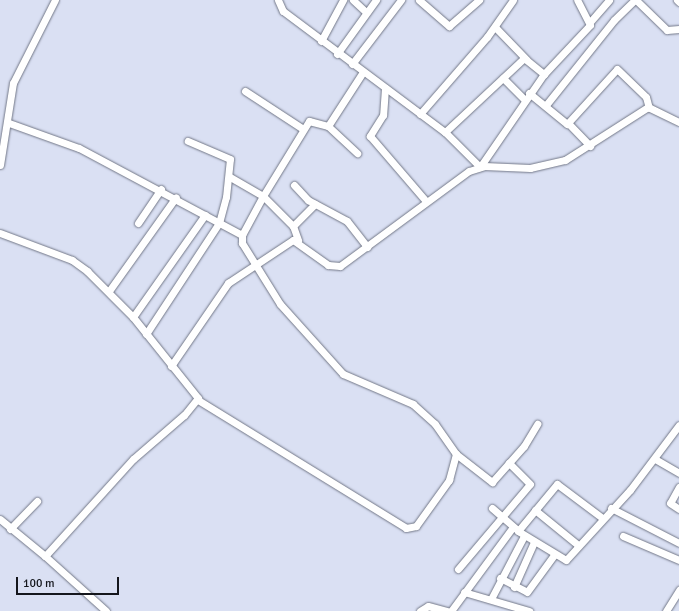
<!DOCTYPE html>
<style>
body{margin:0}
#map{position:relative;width:679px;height:611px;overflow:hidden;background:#dae0f3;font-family:Signika,sans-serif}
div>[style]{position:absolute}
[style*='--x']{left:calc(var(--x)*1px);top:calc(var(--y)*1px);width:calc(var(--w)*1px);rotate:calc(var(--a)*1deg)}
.roads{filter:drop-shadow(0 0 1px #727787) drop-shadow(0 0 1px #727787)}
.minor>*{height:7px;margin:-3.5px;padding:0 3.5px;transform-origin:3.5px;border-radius:3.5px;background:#fff}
span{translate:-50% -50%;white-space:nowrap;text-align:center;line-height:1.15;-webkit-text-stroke:4px #dae0f3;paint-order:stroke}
.scale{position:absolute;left:16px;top:577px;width:103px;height:18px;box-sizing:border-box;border:2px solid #14161c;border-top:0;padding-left:5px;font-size:12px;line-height:14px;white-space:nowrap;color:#14161c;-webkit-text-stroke:3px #dae0f3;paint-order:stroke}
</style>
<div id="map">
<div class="roads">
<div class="minor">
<div style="--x:278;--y:0;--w:12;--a:66"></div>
<div style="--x:283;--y:11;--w:202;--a:36.8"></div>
<div style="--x:445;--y:132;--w:49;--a:45"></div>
<div style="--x:480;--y:167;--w:113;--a:-55.5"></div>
<div style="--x:544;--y:74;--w:67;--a:-46.8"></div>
<div style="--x:590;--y:25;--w:28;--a:-117"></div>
<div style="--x:353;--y:0;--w:18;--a:43"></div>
<div style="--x:419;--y:0;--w:40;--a:41"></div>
<div style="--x:449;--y:26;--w:40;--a:-41"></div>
<div style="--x:636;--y:0;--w:43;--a:44.1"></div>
<div style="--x:667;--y:30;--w:12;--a:-5"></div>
<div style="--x:677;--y:0;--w:3;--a:45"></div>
<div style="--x:590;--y:22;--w:29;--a:-49"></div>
<div style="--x:495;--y:27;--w:45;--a:45.9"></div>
<div style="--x:321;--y:41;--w:47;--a:-61.8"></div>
<div style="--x:337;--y:54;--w:67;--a:-54.2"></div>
<div style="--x:352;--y:64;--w:81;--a:-52.6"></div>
<div style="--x:503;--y:78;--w:31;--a:45"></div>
<div style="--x:385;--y:88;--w:27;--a:94"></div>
<div style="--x:383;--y:115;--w:25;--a:122"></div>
<div style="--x:370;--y:136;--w:86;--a:49.3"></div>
<div style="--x:245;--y:91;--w:69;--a:33.2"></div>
<div style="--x:529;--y:93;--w:49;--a:39.2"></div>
<div style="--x:567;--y:124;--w:74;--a:-47.7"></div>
<div style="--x:617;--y:69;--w:40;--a:44"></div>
<div style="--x:646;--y:97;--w:11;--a:75"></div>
<div style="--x:546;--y:105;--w:109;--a:-51.3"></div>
<div style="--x:614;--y:20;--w:29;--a:-44"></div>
<div style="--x:420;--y:114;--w:102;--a:-49"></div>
<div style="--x:487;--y:37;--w:45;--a:-54.9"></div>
<div style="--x:9;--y:123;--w:74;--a:19.7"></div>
<div style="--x:79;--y:148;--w:185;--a:28.1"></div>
<div style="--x:568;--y:123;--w:32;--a:46"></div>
<div style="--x:328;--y:126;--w:64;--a:-57.1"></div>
<div style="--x:445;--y:132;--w:108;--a:-43.1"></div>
<div style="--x:524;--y:58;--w:26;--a:39"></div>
<div style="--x:0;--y:165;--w:83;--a:-81"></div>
<div style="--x:13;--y:83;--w:93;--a:-63.2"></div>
<div style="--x:230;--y:177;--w:38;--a:30"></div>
<div style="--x:263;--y:196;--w:42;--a:45"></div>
<div style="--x:293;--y:226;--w:15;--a:70"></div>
<div style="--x:294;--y:185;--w:21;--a:47"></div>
<div style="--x:308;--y:200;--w:44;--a:28.3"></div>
<div style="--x:347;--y:221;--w:33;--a:52"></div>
<div style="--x:138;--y:223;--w:41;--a:-55.9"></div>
<div style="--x:293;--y:226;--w:31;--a:-45"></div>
<div style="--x:0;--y:233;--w:77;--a:20.6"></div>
<div style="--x:72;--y:260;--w:19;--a:36"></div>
<div style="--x:87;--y:271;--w:65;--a:45"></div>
<div style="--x:133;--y:317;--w:104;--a:51.3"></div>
<div style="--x:198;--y:398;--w:22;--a:129"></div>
<div style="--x:184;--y:415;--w:67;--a:139.2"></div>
<div style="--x:133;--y:459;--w:131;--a:132.2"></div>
<div style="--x:45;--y:556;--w:58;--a:-140.6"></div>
<div style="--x:109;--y:291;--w:115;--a:-54.5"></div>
<div style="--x:133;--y:317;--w:125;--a:-54.8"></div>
<div style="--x:146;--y:334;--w:133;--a:-56.7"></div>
<div style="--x:219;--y:223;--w:27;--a:-75"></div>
<div style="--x:226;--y:197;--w:38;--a:-84"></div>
<div style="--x:230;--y:159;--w:46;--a:-156.8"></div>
<div style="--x:171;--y:366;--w:101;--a:-55.5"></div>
<div style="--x:228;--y:283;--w:78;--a:-33.5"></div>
<div style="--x:293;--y:240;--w:43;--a:35.5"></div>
<div style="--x:328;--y:265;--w:12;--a:5"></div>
<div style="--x:340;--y:266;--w:160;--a:-36.4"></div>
<div style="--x:469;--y:171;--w:16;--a:-18"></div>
<div style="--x:484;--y:166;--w:46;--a:2.5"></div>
<div style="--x:530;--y:168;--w:36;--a:-13"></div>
<div style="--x:565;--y:160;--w:98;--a:-32.6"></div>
<div style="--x:648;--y:107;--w:34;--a:26"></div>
<div style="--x:198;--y:400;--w:244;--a:31.6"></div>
<div style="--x:406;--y:528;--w:10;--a:-11"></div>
<div style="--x:416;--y:526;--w:57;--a:-54.3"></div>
<div style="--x:449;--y:480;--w:27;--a:-75"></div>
<div style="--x:456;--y:454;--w:37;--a:-125"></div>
<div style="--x:435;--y:424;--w:30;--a:-138"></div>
<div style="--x:413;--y:404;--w:76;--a:-156.8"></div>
<div style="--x:343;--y:374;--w:94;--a:-132"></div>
<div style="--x:280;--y:304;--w:72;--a:-121.9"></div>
<div style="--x:242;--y:243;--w:8;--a:-90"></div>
<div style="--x:242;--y:235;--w:44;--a:-61.7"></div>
<div style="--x:263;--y:196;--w:88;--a:-58.5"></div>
<div style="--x:309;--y:121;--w:20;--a:15"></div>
<div style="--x:328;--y:126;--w:40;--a:43"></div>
<div style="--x:456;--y:454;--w:46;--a:37.9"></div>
<div style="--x:492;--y:482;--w:48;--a:-48.4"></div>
<div style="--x:524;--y:446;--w:26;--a:-59"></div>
<div style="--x:655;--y:459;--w:28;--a:30"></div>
<div style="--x:679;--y:487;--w:18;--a:119"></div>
<div style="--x:670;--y:503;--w:11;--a:34"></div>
<div style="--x:492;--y:508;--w:35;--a:41"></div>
<div style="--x:518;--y:531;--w:56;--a:31.1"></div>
<div style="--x:566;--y:560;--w:95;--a:-47.6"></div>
<div style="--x:630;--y:490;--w:81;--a:-53"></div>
<div style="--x:611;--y:508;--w:76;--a:27.2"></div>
<div style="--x:535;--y:510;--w:55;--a:39.1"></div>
<div style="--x:10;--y:529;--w:39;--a:-46"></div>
<div style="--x:518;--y:531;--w:61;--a:-50.3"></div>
<div style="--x:557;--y:484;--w:55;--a:36.9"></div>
<div style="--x:623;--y:536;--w:61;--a:23.2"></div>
<div style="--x:45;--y:556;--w:82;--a:42"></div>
<div style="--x:458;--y:569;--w:111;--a:-49.7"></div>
<div style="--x:530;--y:484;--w:30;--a:-135"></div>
<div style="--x:500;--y:578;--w:30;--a:27"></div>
<div style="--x:527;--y:592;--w:46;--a:-53.9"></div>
<div style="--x:514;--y:587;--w:49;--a:-66"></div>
<div style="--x:464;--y:592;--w:68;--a:16.3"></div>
<div style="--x:491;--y:599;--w:71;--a:-62.4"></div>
<div style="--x:420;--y:611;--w:9;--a:-32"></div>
<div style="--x:428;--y:606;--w:20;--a:15"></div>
<div style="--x:451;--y:611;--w:104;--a:-53.6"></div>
<div style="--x:666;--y:611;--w:25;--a:-58"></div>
</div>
</div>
<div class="scale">100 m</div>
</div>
